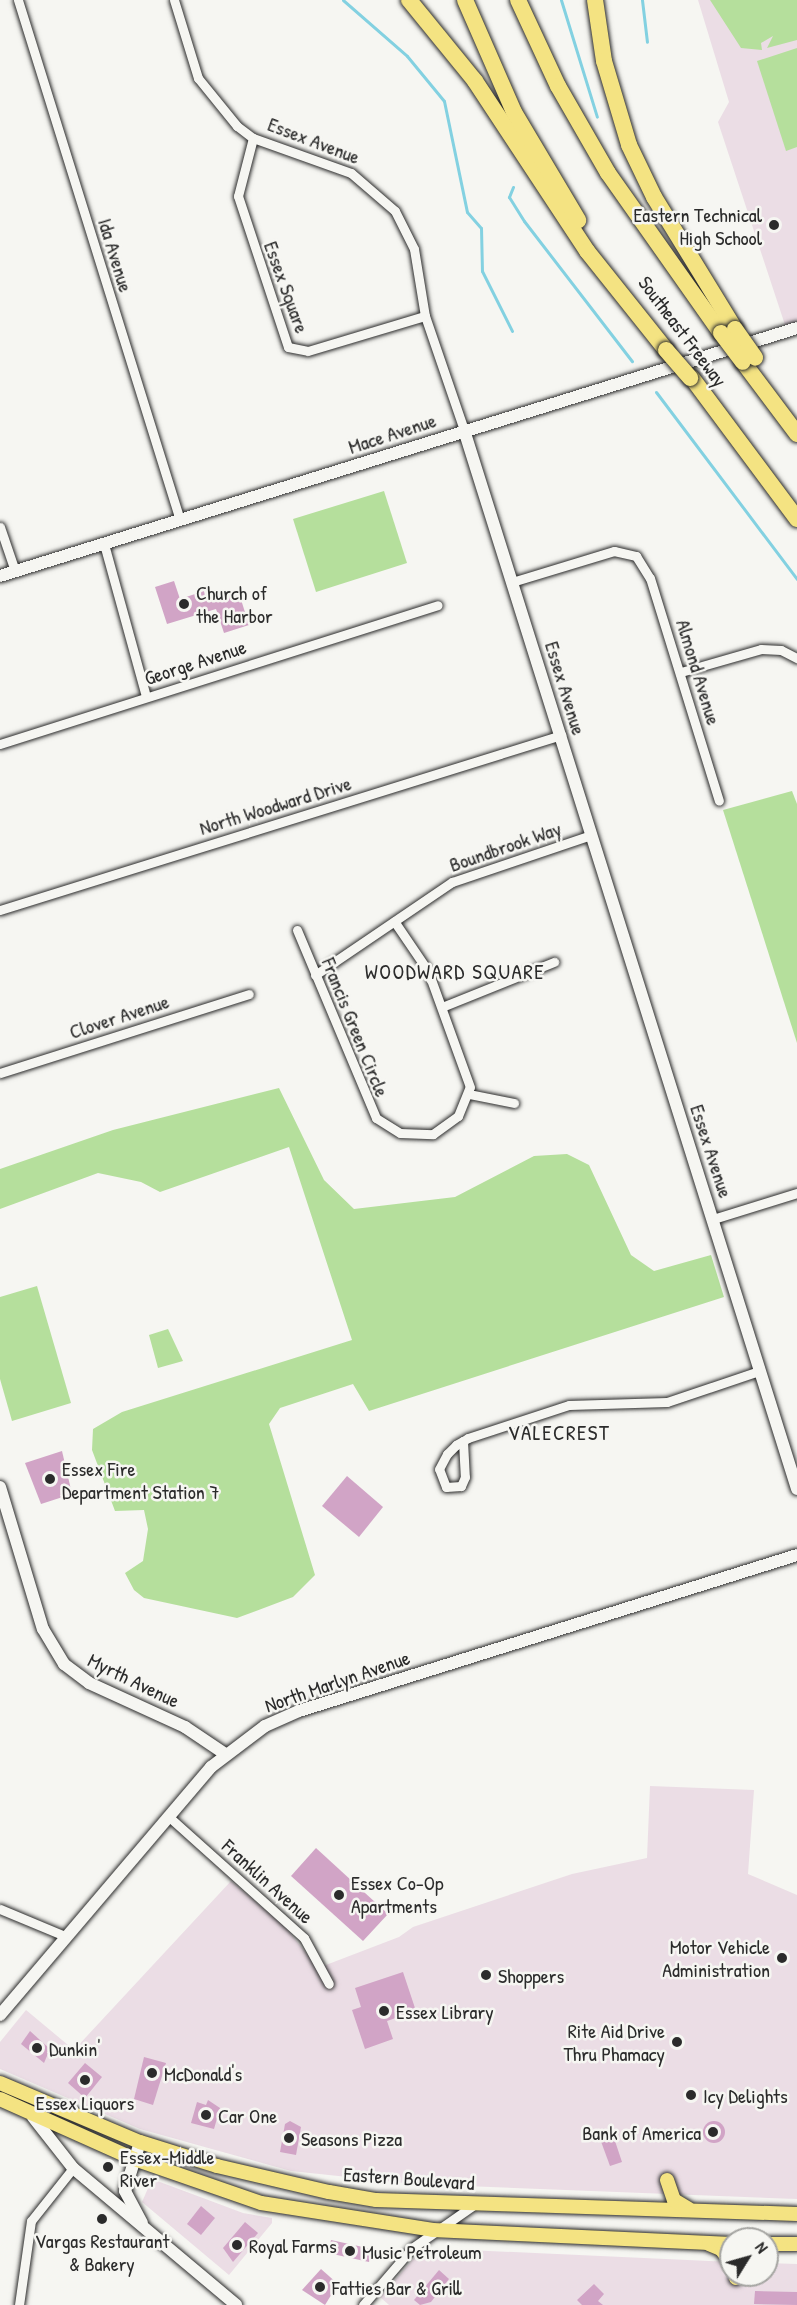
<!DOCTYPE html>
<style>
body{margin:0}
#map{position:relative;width:797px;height:2305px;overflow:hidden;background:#f6f6f2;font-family:"Patrick Hand",sans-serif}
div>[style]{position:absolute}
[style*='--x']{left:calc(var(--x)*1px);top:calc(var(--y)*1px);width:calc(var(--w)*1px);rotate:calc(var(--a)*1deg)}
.built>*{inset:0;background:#ebdde5}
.green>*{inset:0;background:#b5df9c}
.stream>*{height:3px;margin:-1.5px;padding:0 1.5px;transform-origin:1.5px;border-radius:1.5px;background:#83d1e1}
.building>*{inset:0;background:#d1a4c6}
.round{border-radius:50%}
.roads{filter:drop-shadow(0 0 2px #2b2b2b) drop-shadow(0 0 2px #2b2b2b)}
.street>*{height:9px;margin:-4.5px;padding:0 4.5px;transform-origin:4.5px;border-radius:4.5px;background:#f6f6f2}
.secondary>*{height:12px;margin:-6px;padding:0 6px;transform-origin:6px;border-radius:6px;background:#f6f6f2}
.primary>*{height:14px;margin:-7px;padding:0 7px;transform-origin:7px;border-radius:7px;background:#f4e382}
.highway>*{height:16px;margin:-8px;padding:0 8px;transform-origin:8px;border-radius:8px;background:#f4e382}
.bridges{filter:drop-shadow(0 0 2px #2b2b2b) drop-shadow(0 0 2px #2b2b2b)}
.highway-bridge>*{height:16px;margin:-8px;padding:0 8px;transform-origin:8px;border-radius:8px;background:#f4e382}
.dots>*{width:16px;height:16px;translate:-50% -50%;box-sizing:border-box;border:3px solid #f6f6f2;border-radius:50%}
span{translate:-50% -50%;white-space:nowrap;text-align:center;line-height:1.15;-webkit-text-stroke:5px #f6f6f2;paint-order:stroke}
.street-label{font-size:20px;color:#2b2b2b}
.poi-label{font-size:20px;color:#2b2b2b}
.right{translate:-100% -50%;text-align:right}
.left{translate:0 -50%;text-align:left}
.neighbourhood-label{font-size:21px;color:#2b2b2b;letter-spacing:1.5px}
.north{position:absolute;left:719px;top:2227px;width:60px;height:60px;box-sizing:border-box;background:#f6f6f2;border:2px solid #a5a5a2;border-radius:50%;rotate:53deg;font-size:16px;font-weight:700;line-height:24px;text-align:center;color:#2b2b2b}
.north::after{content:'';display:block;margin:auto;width:21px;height:27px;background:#2b2b2b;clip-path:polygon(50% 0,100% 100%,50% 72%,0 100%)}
</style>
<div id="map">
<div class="built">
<div style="clip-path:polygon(698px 0,797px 0,797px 328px,787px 331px,718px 122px,729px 102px)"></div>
<div style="clip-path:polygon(650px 1786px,754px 1790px,748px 1874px,797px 1895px,797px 2199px,414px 2184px,291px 2171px,140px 2129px,0 2069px,0 2042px,26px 2010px,74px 2050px,231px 1881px,286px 1928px,318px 1968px,399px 1937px,413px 1927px,572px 1874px,647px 1858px)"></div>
<div style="clip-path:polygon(152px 2179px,243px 2213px,272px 2218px,272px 2223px,229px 2275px,142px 2202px)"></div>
<div style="clip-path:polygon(423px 2248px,731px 2262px,731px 2275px,767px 2275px,767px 2263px,797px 2264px,797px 2305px,389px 2305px,380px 2297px)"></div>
</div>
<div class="green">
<div style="clip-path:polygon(710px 0,797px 0,797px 40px,767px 48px,773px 36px,761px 43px,762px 50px,741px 48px)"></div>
<div style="clip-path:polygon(797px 48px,797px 147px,786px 151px,757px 61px)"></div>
<div style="clip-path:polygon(384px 491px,407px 563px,316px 592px,293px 519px)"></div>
<div style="clip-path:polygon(792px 791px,797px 804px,797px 1043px,723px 810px)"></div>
<div style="clip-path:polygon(279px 1088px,324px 1180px,354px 1209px,455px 1197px,534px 1156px,567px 1154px,589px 1165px,631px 1255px,654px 1271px,711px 1255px,724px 1297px,369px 1411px,353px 1384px,280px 1408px,269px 1424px,315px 1575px,293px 1597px,237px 1618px,144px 1598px,134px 1590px,125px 1573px,143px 1561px,148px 1529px,144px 1510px,115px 1511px,92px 1450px,93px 1429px,122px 1412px,352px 1340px,289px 1147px,160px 1192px,141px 1182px,98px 1173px,0 1209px,0 1169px,113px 1130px)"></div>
<div style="clip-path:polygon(37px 1286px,71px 1403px,12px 1421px,0 1379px,0 1297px)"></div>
<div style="clip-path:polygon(168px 1329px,183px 1361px,158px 1368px,149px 1335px)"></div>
</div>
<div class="stream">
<div style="--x:343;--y:0;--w:85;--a:41.2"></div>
<div style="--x:407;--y:56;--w:58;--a:50.6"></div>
<div style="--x:444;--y:101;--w:113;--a:78.3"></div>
<div style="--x:467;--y:212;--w:21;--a:49"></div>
<div style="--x:481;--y:228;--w:43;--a:88.7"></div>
<div style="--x:482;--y:271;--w:67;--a:63.4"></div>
<div style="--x:561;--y:0;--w:122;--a:72.9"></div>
<div style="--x:642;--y:0;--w:42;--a:83.2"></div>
<div style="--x:513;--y:187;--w:11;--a:112"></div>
<div style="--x:509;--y:197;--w:28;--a:58"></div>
<div style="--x:524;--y:221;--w:177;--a:52.4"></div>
<div style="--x:656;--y:392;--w:234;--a:53"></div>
</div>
<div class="building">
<div style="clip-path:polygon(174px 581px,180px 599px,204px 591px,205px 596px,238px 590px,249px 625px,224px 633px,216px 609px,167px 624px,155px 587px)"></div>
<div style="clip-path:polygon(62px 1451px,72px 1494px,41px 1504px,25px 1463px)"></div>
<div style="clip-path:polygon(347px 1476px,383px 1507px,359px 1537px,322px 1506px)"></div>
<div style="clip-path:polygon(316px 1848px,388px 1914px,363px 1941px,291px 1876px)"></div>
<div style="clip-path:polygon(403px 1972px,416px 2011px,387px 2021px,393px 2039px,365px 2049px,352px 2010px,361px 2007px,355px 1988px)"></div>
<div style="clip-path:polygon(30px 2031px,50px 2049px,44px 2063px,21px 2044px)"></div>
<div style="clip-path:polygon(144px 2057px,166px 2063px,153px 2105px,134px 2099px)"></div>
<div style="clip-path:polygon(85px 2063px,102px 2077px,85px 2098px,68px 2083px)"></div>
<div style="clip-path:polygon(208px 2100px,220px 2108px,214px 2129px,191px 2123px,197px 2102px,206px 2105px)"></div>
<div style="clip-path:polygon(290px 2121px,301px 2127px,296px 2155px,280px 2152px,285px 2124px)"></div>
<div class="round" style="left:703px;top:2121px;width:22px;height:22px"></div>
<div style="clip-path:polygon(612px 2132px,622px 2162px,610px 2166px,599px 2136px)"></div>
<div style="clip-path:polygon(201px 2206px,215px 2218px,201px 2235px,187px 2224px)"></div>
<div style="clip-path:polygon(245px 2222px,258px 2233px,233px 2262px,223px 2248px)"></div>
<div style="clip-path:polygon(331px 2240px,372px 2249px,369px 2262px,328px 2253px)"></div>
<div style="clip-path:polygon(321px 2269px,338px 2284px,325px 2305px,302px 2290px)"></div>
<div style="clip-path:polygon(439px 2270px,449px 2279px,431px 2302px,420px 2305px,414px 2300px)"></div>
<div style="clip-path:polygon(594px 2284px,604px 2294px,598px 2301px,603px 2305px,582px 2305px,577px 2300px)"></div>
<div style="clip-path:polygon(755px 2291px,797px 2292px,797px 2305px,754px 2304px)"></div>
</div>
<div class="roads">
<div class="street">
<div style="--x:18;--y:0;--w:545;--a:72.7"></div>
<div style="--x:174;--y:0;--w:82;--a:72.9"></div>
<div style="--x:198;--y:78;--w:62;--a:50.9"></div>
<div style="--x:237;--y:126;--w:20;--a:37"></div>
<div style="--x:253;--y:138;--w:104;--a:19.7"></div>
<div style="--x:351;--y:173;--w:58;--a:40.8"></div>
<div style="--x:395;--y:211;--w:42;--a:63.4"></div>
<div style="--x:414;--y:249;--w:68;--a:80.7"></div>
<div style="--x:425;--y:316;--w:120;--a:71.1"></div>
<div style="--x:253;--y:138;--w:60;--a:104.5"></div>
<div style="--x:238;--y:196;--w:159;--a:71.7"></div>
<div style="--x:288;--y:347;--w:20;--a:11"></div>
<div style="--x:308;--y:351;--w:122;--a:-16.7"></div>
<div style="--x:0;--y:527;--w:46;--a:71.2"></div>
<div style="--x:104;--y:544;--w:158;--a:74.6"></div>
<div style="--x:512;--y:582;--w:107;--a:-16.9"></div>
<div style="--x:614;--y:551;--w:23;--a:13"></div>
<div style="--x:636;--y:556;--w:26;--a:58"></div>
<div style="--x:650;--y:578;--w:233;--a:72.8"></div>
<div style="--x:681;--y:672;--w:83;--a:-16"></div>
<div style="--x:761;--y:649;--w:20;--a:3"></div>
<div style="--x:781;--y:650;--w:18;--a:27"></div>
<div style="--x:0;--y:744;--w:459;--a:-17.6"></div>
<div style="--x:0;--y:910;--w:588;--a:-17.32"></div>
<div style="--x:297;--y:930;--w:204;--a:67.2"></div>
<div style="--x:376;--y:1118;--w:28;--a:32"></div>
<div style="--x:400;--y:1133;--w:33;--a:2"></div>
<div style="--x:433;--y:1134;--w:31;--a:-36"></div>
<div style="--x:458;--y:1116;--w:31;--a:-68"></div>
<div style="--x:470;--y:1087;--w:123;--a:-109.9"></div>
<div style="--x:428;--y:971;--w:60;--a:-124.2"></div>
<div style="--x:315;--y:975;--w:166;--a:-34.2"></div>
<div style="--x:452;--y:882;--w:147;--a:-18.7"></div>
<div style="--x:442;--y:1007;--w:121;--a:-21.9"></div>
<div style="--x:0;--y:1073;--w:261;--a:-17.6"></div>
<div style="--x:469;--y:1094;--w:46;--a:11.3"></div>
<div style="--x:713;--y:1219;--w:88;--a:-17.2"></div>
<div style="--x:463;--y:1441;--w:36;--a:87"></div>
<div style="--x:465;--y:1477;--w:10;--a:114"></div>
<div style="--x:461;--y:1486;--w:15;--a:176"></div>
<div style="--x:446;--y:1487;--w:19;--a:-111"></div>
<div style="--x:439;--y:1469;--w:17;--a:-62"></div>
<div style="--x:447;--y:1454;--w:13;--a:-45"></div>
<div style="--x:456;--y:1445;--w:8;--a:-30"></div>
<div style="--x:463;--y:1441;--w:6;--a:-31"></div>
<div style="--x:468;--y:1438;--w:106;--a:-18.1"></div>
<div style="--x:569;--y:1405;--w:98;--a:-1.8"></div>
<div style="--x:667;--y:1402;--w:97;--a:-18.6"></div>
<div style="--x:168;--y:1816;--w:183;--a:41.9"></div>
<div style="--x:304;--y:1938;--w:52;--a:61.5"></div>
<div style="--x:0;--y:1909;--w:70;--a:22.6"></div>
<div style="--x:19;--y:2305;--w:85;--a:-81.9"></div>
<div style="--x:31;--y:2221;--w:68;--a:-51.6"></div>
<div style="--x:363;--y:2305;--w:75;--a:-49.3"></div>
<div style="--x:412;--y:2248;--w:77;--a:-34.9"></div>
</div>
<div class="secondary">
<div style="--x:464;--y:430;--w:1110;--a:72.54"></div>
<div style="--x:0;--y:576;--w:835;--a:-17.28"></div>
<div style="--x:0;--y:1487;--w:148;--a:73.2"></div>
<div style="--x:43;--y:1629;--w:41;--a:59"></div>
<div style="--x:64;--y:1664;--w:31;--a:37"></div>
<div style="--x:89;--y:1683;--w:106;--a:24.6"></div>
<div style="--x:185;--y:1727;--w:48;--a:34"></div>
<div style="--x:0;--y:2015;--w:326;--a:-49.6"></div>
<div style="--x:211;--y:1767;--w:68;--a:-37.2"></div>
<div style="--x:265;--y:1726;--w:37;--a:-24"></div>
<div style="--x:299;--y:1711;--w:522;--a:-17.39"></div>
<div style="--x:33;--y:2117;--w:65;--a:51.9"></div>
<div style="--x:73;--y:2168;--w:213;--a:40"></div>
<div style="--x:140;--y:2142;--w:51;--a:107"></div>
<div style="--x:125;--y:2191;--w:36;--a:62"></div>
</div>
<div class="primary">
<div style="--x:0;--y:2083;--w:152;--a:22.9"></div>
<div style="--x:140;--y:2142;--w:81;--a:17.3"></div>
<div style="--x:217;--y:2166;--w:115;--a:13.1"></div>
<div style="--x:329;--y:2192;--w:48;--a:9.7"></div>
<div style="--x:376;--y:2200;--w:421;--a:1.9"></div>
<div style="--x:0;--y:2099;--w:147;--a:24.1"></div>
<div style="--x:134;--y:2159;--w:134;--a:19.1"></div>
<div style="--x:261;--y:2203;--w:174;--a:8.9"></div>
<div style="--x:433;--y:2230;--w:298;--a:2.7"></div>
<div style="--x:667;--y:2180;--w:21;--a:71"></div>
<div style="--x:674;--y:2200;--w:17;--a:31"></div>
<div style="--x:709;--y:2244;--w:13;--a:23"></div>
<div style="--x:721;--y:2249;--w:17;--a:54"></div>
<div style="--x:767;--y:2244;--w:30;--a:0"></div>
<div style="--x:736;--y:2278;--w:4;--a:-56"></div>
</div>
<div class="highway">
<div style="--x:409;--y:0;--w:104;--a:50.8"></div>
<div style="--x:475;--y:81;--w:204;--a:56.6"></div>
<div style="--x:587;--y:251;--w:127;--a:51.4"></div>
<div style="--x:465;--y:0;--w:122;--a:66.4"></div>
<div style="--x:514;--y:112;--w:126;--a:59.3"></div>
<div style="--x:518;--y:0;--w:95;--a:65.1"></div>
<div style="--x:558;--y:86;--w:100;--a:60.1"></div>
<div style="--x:608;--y:173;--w:196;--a:54.8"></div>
<div style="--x:595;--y:0;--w:62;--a:81.6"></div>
<div style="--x:604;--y:61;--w:88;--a:73.4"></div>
<div style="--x:629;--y:145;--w:58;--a:64.3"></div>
<div style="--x:654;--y:197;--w:155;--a:58.5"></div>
<div style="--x:743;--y:362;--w:90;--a:53.1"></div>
<div style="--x:692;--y:378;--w:176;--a:53.3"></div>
</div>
</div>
<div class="bridges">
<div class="highway-bridge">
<div style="--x:735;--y:329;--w:35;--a:55"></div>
<div style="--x:721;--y:333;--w:36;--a:53"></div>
<div style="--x:666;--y:350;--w:37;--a:49"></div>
</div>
</div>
<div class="dots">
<div style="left:774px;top:225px;background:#2b2b2b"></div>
<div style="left:184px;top:604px;background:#2b2b2b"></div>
<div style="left:50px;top:1479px;background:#2b2b2b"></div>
<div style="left:339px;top:1895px;background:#2b2b2b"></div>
<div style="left:782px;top:1958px;background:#2b2b2b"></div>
<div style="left:486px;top:1975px;background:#2b2b2b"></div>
<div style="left:384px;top:2011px;background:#2b2b2b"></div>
<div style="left:677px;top:2042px;background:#2b2b2b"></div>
<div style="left:37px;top:2048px;background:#2b2b2b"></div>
<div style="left:152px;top:2073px;background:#2b2b2b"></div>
<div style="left:85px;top:2080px;background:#2b2b2b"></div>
<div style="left:691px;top:2095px;background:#2b2b2b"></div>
<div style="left:206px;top:2115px;background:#2b2b2b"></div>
<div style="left:713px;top:2132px;background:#2b2b2b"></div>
<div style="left:289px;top:2138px;background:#2b2b2b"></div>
<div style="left:108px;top:2167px;background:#2b2b2b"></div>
<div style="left:102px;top:2219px;background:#2b2b2b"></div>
<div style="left:237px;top:2245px;background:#2b2b2b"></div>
<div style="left:350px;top:2251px;background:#2b2b2b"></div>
<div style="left:320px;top:2287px;background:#2b2b2b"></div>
</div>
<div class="street-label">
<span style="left:314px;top:140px;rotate:21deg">Essex Avenue</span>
<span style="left:116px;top:255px;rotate:73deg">Ida Avenue</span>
<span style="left:287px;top:287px;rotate:70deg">Essex Square</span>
<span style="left:683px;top:331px;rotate:53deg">Southeast Freeway</span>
<span style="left:392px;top:433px;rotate:-18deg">Mace Avenue</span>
<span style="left:195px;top:662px;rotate:-18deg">George Avenue</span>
<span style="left:699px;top:672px;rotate:73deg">Almond Avenue</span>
<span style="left:566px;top:688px;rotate:73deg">Essex Avenue</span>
<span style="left:275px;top:805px;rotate:-17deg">North Woodward Drive</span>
<span style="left:505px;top:846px;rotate:-19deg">Boundbrook Way</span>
<span style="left:119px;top:1016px;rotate:-18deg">Clover Avenue</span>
<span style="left:356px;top:1027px;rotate:68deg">Francis Green Circle</span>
<span style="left:712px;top:1151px;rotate:72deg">Essex Avenue</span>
<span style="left:134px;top:1680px;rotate:26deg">Myrth Avenue</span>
<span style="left:337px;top:1681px;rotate:-19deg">North Marlyn Avenue</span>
<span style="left:268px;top:1881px;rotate:42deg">Franklin Avenue</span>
<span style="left:409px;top:2178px;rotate:4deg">Eastern Boulevard</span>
</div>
<div class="poi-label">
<span class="right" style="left:762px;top:226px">Eastern Technical<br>High School</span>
<span class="left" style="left:196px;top:604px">Church of<br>the Harbor</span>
<span class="left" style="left:62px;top:1480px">Essex Fire<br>Department Station 7</span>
<span class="left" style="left:351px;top:1894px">Essex Co-Op<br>Apartments</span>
<span class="right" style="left:770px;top:1958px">Motor Vehicle<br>Administration</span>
<span class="left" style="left:498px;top:1975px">Shoppers</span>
<span class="left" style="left:396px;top:2011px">Essex Library</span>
<span class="right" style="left:665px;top:2042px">Rite Aid Drive<br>Thru Phamacy</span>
<span class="left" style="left:49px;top:2048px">Dunkin'</span>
<span class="left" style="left:164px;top:2073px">McDonald's</span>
<span class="left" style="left:703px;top:2095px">Icy Delights</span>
<span style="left:85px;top:2102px">Essex Liquors</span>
<span class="left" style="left:218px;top:2115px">Car One</span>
<span class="right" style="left:701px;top:2132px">Bank of America</span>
<span class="left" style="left:301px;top:2138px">Seasons Pizza</span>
<span class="left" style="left:120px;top:2168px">Essex-Middle<br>River</span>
<span style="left:102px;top:2252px">Vargas Restaurant<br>&amp; Bakery</span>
<span class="left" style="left:249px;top:2245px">Royal Farms</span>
<span class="left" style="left:362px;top:2251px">Music Petroleum</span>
<span class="left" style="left:332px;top:2287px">Fatties Bar &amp; Grill</span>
</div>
<div class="neighbourhood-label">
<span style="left:455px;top:972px">WOODWARD SQUARE</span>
<span style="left:559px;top:1433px">VALECREST</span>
</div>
<div class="north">N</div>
</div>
